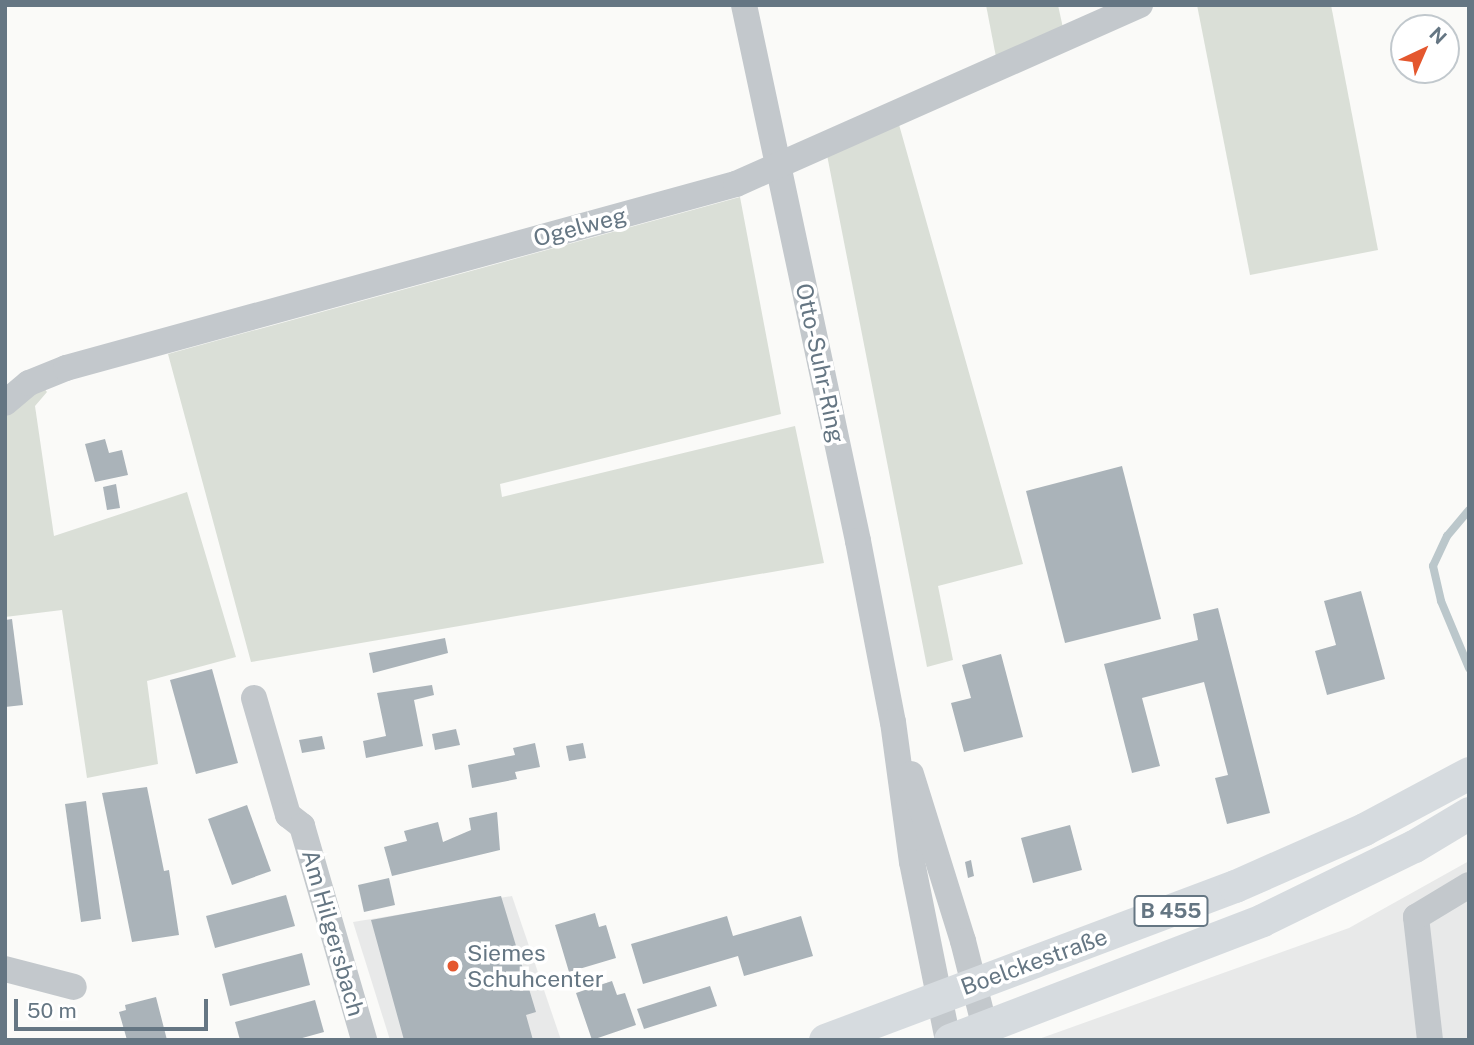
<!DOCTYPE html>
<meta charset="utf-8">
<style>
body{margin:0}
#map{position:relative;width:1474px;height:1045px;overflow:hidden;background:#fafaf8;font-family:"Public Sans",sans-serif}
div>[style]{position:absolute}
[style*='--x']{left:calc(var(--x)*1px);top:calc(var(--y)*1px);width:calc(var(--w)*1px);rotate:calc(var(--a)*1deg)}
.built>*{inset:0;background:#e8e9e9}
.green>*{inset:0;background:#dadfd7}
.stream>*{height:8px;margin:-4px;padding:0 4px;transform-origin:4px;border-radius:4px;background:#bbc7cb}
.building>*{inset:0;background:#aab3b9}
.minor>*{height:26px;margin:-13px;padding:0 13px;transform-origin:13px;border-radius:13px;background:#c3c8cc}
.major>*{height:33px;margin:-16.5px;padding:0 16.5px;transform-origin:16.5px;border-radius:16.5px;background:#d6dbdf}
.dots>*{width:19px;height:19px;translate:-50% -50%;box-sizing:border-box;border:4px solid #fff;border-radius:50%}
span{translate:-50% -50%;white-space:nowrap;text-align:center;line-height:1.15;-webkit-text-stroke:7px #fff;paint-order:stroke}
.shield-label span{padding:2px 5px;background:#fff;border:2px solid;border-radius:5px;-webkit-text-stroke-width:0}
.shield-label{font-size:21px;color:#657683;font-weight:700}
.street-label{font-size:23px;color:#657683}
.poi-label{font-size:23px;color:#657683}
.left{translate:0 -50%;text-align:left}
.frame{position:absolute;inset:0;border:7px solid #657683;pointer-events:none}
.north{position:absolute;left:1390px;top:14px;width:70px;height:70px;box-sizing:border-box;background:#fff;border:2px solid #c1c8cd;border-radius:50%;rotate:44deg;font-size:19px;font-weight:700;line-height:28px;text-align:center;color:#657683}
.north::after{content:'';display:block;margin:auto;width:24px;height:32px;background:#e4572e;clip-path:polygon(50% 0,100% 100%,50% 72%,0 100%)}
.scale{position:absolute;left:14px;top:999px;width:194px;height:32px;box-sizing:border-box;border:4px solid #657683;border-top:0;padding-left:9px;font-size:21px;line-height:24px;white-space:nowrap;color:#657683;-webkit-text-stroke:5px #fff;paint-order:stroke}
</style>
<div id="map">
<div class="built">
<div style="clip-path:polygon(1469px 861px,1469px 1040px,1036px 1040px,1349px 928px)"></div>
<div style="clip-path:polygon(512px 896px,561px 1040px,390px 1040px,353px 922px)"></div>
</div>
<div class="green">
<div style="clip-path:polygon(986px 5px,1058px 5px,1063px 28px,996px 57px)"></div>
<div style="clip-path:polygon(1197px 5px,1331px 5px,1378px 250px,1250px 275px)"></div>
<div style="clip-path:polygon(898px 121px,1023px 564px,938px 586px,953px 660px,927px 667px,827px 155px)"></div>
<div style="clip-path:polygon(740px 197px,781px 414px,500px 484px,502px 497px,795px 426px,824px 563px,251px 662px,168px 354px)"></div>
<div style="clip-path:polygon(43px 387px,47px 392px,35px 406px,54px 536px,187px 492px,236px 657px,147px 681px,158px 764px,87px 778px,62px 610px,5px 617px,5px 415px)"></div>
</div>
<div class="stream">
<div style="--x:1469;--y:510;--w:34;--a:130"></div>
<div style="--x:1447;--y:536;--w:33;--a:115"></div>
<div style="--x:1433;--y:566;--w:36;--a:77"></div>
<div style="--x:1441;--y:601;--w:73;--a:67.3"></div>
</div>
<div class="building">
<div style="clip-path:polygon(105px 439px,109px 453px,122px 450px,128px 475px,95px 482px,85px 444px)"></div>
<div style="clip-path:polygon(1122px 466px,1161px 619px,1065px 643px,1026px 491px)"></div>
<div style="clip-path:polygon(116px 484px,120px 508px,107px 510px,103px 487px)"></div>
<div style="clip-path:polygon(1361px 591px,1385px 679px,1327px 695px,1315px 651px,1336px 645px,1324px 601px)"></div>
<div style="clip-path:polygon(1218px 608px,1270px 813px,1227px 824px,1215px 778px,1228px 775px,1204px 682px,1142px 698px,1160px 766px,1132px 773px,1104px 664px,1198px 640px,1193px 614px)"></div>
<div style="clip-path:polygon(12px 619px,23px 705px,5px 707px,5px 620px)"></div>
<div style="clip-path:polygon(445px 638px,448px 653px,373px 673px,369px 653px)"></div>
<div style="clip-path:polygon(1001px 654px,1023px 737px,964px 752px,951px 703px,971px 698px,962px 665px)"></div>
<div style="clip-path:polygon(212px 669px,238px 763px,196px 774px,170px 680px)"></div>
<div style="clip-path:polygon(432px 685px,434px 695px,414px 700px,423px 746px,366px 758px,363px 741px,386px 736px,377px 693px)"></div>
<div style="clip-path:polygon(456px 729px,460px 745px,435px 750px,432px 734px)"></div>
<div style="clip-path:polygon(322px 736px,325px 749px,302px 753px,299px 740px)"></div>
<div style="clip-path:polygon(535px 743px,540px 767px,515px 772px,517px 779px,472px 788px,468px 765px,515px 755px,513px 748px)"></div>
<div style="clip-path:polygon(583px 743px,586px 758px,569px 761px,566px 746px)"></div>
<div style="clip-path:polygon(147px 787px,164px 871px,169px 870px,179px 935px,132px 942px,102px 793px)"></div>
<div style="clip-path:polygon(86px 801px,101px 919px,81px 922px,65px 804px)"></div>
<div style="clip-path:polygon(247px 805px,271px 871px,232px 885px,208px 819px)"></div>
<div style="clip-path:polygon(497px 812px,500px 850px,392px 876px,384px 847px,407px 841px,404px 831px,438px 822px,443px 842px,471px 830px,469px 818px)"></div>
<div style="clip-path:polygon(1070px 825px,1082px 870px,1033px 883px,1021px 838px)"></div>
<div style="clip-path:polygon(971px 860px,974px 876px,968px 878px,965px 862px)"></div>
<div style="clip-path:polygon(389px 878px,395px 905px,364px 912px,358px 885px)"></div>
<div style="clip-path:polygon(286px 895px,295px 926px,215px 948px,206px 916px)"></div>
<div style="clip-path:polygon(501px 896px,536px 1012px,526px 1015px,533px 1040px,404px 1040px,371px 920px)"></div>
<div style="clip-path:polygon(595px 913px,599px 927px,606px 925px,616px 958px,569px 972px,555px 925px)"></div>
<div style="clip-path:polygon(727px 916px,733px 936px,801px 916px,813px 956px,744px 976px,738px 956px,643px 984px,631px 944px)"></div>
<div style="clip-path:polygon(302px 953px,310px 985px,230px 1006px,222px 974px)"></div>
<div style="clip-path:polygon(612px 981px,617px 995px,625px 993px,636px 1025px,592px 1040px,576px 993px)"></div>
<div style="clip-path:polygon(710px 986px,717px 1006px,644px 1029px,637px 1009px)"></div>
<div style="clip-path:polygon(156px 997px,167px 1040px,127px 1040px,119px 1012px,126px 1010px,125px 1005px)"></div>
<div style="clip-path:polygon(315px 1000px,324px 1032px,295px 1040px,240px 1040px,235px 1022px)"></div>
</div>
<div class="minor">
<div style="--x:744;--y:5;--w:548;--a:77.99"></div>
<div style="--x:858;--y:541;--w:184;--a:79.1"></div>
<div style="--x:893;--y:722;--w:141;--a:82.3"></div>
<div style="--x:912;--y:862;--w:182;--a:78.6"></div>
<div style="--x:5;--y:403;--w:31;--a:-40"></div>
<div style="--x:29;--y:383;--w:40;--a:-22"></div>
<div style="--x:66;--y:368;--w:695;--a:-15.36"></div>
<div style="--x:736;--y:184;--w:442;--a:-23.9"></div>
<div style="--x:254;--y:698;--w:122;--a:73.8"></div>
<div style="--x:288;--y:815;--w:18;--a:38"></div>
<div style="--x:302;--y:826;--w:223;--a:73.8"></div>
<div style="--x:911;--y:774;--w:175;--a:72.7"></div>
<div style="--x:963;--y:941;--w:102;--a:75.8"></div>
<div style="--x:5;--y:969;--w:71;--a:14.6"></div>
<div style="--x:1430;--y:1040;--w:124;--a:-96.5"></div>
<div style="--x:1416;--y:917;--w:62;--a:-31.1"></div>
</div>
<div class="major">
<div style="--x:825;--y:1040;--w:438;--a:-20.6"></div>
<div style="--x:1235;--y:886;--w:141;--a:-23.8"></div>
<div style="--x:1364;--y:829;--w:119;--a:-28.1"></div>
<div style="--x:950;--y:1040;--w:334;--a:-21"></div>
<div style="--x:1262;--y:920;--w:169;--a:-26"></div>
<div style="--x:1414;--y:846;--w:64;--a:-31"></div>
</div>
<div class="dots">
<div style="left:453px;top:966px;background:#e4572e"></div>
</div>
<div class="shield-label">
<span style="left:1171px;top:911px">B 455</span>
</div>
<div class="street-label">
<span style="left:580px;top:227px;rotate:-15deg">Ogelweg</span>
<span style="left:820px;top:363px;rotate:78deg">Otto-Suhr-Ring</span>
<span style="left:333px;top:933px;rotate:74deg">Am Hilgersbach</span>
<span style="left:1034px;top:962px;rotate:-20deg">Boelckestraße</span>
</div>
<div class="poi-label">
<span class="left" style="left:467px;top:966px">Siemes<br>Schuhcenter</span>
</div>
<div class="frame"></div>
<div class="north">N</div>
<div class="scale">50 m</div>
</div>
